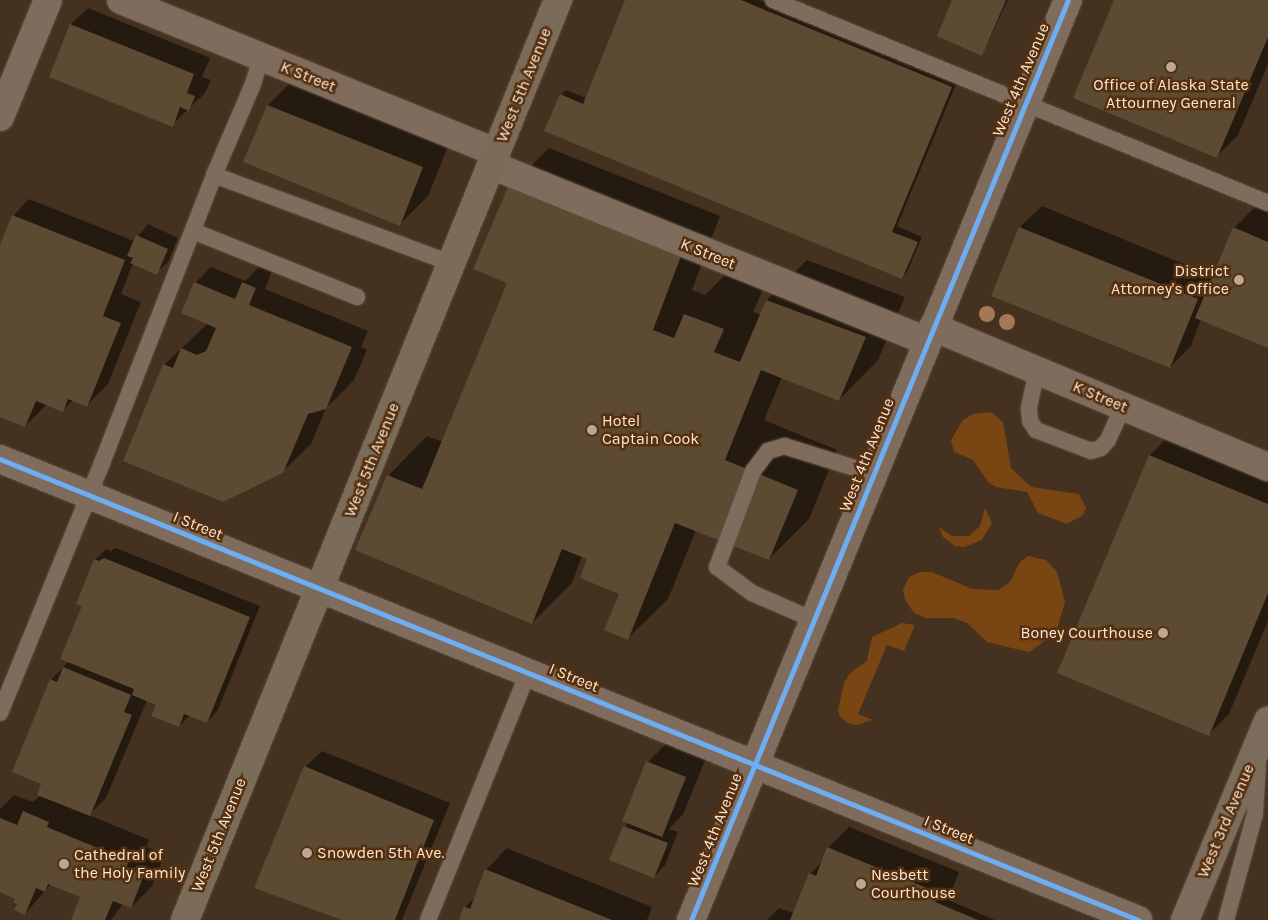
<!DOCTYPE html>
<style>
body{margin:0}
#map{position:relative;width:1268px;height:920px;overflow:hidden;background:#45311f;font-family:Karla,sans-serif}
div>[style]{position:absolute}
[style*='--x']{left:calc(var(--x)*1px);top:calc(var(--y)*1px);width:calc(var(--w)*1px);rotate:calc(var(--a)*1deg)}
.green>*{inset:0;background:#794512}
.shadow>*{inset:0;background:#0007}
.building>*{inset:0;background:#5c4b32}
.roads{filter:drop-shadow(0 0 1px #5f4f41) drop-shadow(0 0 1px #5f4f41)}
.service>*{height:16px;margin:-8px;padding:0 8px;transform-origin:8px;border-radius:8px;background:#7f6c5c}
.minor>*{height:28px;margin:-14px;padding:0 14px;transform-origin:14px;border-radius:14px;background:#7f6c5c}
.tertiary>*{height:28px;margin:-14px;padding:0 14px;transform-origin:14px;border-radius:14px;background:#7f6c5c}
.secondary>*{height:28px;margin:-14px;padding:0 14px;transform-origin:14px;border-radius:14px;background:#7c6c5b}
.primary>*{height:28px;margin:-14px;padding:0 14px;transform-origin:14px;border-radius:14px;background:#7b6c5a}
.cycleway>*{height:5px;margin:-2.5px;padding:0 2.5px;transform-origin:2.5px;border-radius:2.5px;background:#6dadf4}
.trees>*{width:16px;height:16px;margin:-8px;border-radius:50%;background:#a47854}
.dots>*{width:14px;height:14px;translate:-50% -50%;box-sizing:border-box;border:2px solid #55300f;border-radius:50%}
span{translate:-50% -50%;white-space:nowrap;text-align:center;line-height:1.15;-webkit-text-stroke:5px #55300f;paint-order:stroke}
.street-label{font-size:16px;color:#fce5d3}
.poi-label{font-size:16px;color:#fce5d3}
.right{translate:-100% -50%;text-align:right}
.left{translate:0 -50%;text-align:left}
</style>
<div id="map">
<div class="green">
<div style="clip-path:polygon(991px 412px,1003px 422px,1011px 468px,1031px 487px,1079px 494px,1086px 508px,1083px 515px,1067px 524px,1038px 513px,1027px 492px,996px 487px,988px 482px,973px 460px,954px 452px,951px 440px,963px 420px,973px 414px)"></div>
<div style="clip-path:polygon(985px 508px,992px 523px,982px 540px,964px 547px,955px 546px,943px 537px,939px 527px,952px 536px,969px 536px,980px 526px)"></div>
<div style="clip-path:polygon(1028px 556px,1046px 560px,1057px 572px,1065px 602px,1056px 633px,1029px 652px,987px 642px,967px 623px,953px 618px,926px 618px,914px 613px,905px 600px,903px 590px,909px 577px,920px 572px,932px 572px,972px 589px,998px 590px,1010px 582px,1020px 562px)"></div>
<div style="clip-path:polygon(902px 623px,915px 625px,904px 651px,887px 645px,858px 714px,873px 720px,856px 725px,848px 723px,840px 717px,838px 710px,844px 683px,850px 673px,867px 661px,872px 637px)"></div>
</div>
<div class="shadow">
<div style="clip-path:polygon(627px 0,759px 0,957px 82px,897px 226px,922px 237px,907px 272px,902px 277px,561px 95px,566px 90px,586px 98px)"></div>
<div style="clip-path:polygon(953px 0,1008px 0,982px 55px)"></div>
<div style="clip-path:polygon(1116px 0,1268px 0,1268px 64px,1238px 135px,1217px 156px)"></div>
<div style="clip-path:polygon(88px 8px,210px 58px,202px 77px,211px 80px,205px 93px,172px 125px,50px 76px,71px 24px)"></div>
<div style="clip-path:polygon(296px 77px,451px 139px,428px 196px,400px 224px,268px 105px)"></div>
<div style="clip-path:polygon(549px 148px,720px 216px,692px 290px,705px 295px,725px 275px,763px 289px,753px 312px,761px 315px,767px 300px,807px 260px,905px 297px,878px 360px,839px 400px,782px 377px,764px 420px,837px 450px,809px 519px,769px 559px,696px 530px,668px 599px,628px 638px,620px 593px,589px 559px,582px 556px,572px 583px,532px 623px,388px 476px,427px 436px,443px 442px,509px 283px,509px 188px)"></div>
<div style="clip-path:polygon(29px 199px,134px 241px,148px 224px,178px 238px,168px 262px,156px 273px,133px 263px,121px 294px,141px 302px,108px 384px,86px 406px,73px 400px,63px 410px,47px 404px,25px 426px,0 415px,0 248px,13px 216px)"></div>
<div style="clip-path:polygon(1042px 206px,1213px 276px,1234px 228px,1255px 207px,1268px 212px,1268px 346px,1201px 319px,1191px 346px,1170px 367px,993px 295px,1020px 227px)"></div>
<div style="clip-path:polygon(211px 267px,245px 281px,259px 267px,272px 271px,265px 289px,368px 331px,361px 347px,367px 350px,354px 380px,326px 408px,311px 444px,282px 472px,164px 365px,208px 323px,195px 283px)"></div>
<div style="clip-path:polygon(1171px 434px,1268px 475px,1268px 621px,1229px 714px,1208px 735px,1059px 673px,1150px 455px)"></div>
<div style="clip-path:polygon(116px 548px,260px 606px,218px 710px,207px 722px,190px 715px,179px 726px,158px 704px,147px 700px,106px 798px,89px 815px,149px 840px,146px 847px,165px 854px,152px 886px,131px 907px,123px 904px,111px 920px,72px 920px,81px 897px,51px 884px,25px 914px,16px 898px,0 891px,0 809px,14px 795px,33px 802px,41px 795px,51px 680px,69px 661px,95px 560px,106px 549px,111px 551px)"></div>
<div style="clip-path:polygon(669px 741px,707px 756px,683px 814px,669px 829px,678px 832px,665px 865px,654px 877px,610px 859px,628px 822px,648px 762px)"></div>
<div style="clip-path:polygon(322px 751px,450px 803px,402px 920px,346px 920px,305px 767px)"></div>
<div style="clip-path:polygon(849px 827px,959px 872px,948px 900px,995px 920px,767px 920px,779px 908px,794px 913px,810px 874px,823px 861px,828px 848px)"></div>
<div style="clip-path:polygon(507px 848px,652px 907px,647px 920px,460px 920px,465px 907px,476px 897px,486px 870px)"></div>
</div>
<div class="building">
<div style="clip-path:polygon(625px 0,741px 0,952px 87px,892px 232px,918px 242px,902px 279px,544px 131px,560px 94px,583px 104px)"></div>
<div style="clip-path:polygon(952px 0,1006px 0,982px 56px,937px 36px)"></div>
<div style="clip-path:polygon(1114px 0,1268px 0,1268px 37px,1217px 158px,1073px 98px)"></div>
<div style="clip-path:polygon(70px 24px,194px 74px,187px 93px,195px 96px,189px 111px,180px 107px,173px 127px,49px 77px)"></div>
<div style="clip-path:polygon(267px 105px,423px 167px,400px 226px,243px 162px)"></div>
<div style="clip-path:polygon(508px 187px,681px 256px,653px 330px,674px 338px,684px 314px,724px 329px,714px 352px,740px 362px,766px 300px,866px 337px,839px 401px,761px 370px,725px 460px,798px 490px,769px 560px,675px 523px,628px 640px,604px 630px,619px 594px,580px 578px,587px 559px,562px 549px,532px 624px,355px 550px,387px 475px,422px 489px,507px 283px,473px 269px)"></div>
<div style="clip-path:polygon(12px 215px,125px 260px,103px 316px,121px 323px,87px 407px,68px 399px,63px 412px,36px 401px,25px 427px,0 417px,0 245px)"></div>
<div style="clip-path:polygon(1019px 227px,1198px 299px,1170px 368px,991px 296px)"></div>
<div style="clip-path:polygon(1233px 227px,1268px 242px,1268px 348px,1195px 318px)"></div>
<div style="clip-path:polygon(136px 235px,168px 249px,157px 275px,130px 263px,133px 258px,127px 256px)"></div>
<div style="clip-path:polygon(194px 282px,235px 299px,242px 282px,256px 288px,249px 305px,352px 347px,326px 409px,308px 414px,283px 473px,223px 502px,123px 461px,163px 364px,173px 368px,181px 348px,197px 355px,206px 351px,216px 328px,181px 313px)"></div>
<div style="clip-path:polygon(1149px 455px,1268px 504px,1268px 593px,1209px 736px,1057px 673px)"></div>
<div style="clip-path:polygon(104px 558px,250px 617px,207px 723px,184px 714px,179px 727px,151px 716px,156px 705px,132px 695px,134px 689px,60px 659px,82px 606px,76px 604px,94px 559px,99px 561px)"></div>
<div style="clip-path:polygon(63px 667px,131px 695px,124px 712px,132px 715px,90px 816px,37px 795px,41px 784px,12px 772px,50px 679px,57px 682px)"></div>
<div style="clip-path:polygon(646px 761px,686px 777px,662px 837px,622px 821px)"></div>
<div style="clip-path:polygon(304px 766px,434px 820px,395px 920px,342px 920px,254px 888px)"></div>
<div style="clip-path:polygon(23px 811px,49px 822px,47px 827px,129px 861px,126px 868px,144px 875px,131px 908px,113px 901px,105px 920px,71px 920px,80px 897px,48px 884px,45px 892px,36px 888px,25px 915px,14px 910px,17px 904px,13px 902px,15px 899px,0 892px,0 818px,17px 825px)"></div>
<div style="clip-path:polygon(623px 826px,668px 843px,654px 878px,609px 860px)"></div>
<div style="clip-path:polygon(827px 847px,939px 893px,935px 902px,978px 920px,790px 920px,809px 873px,816px 876px)"></div>
<div style="clip-path:polygon(485px 869px,612px 920px,459px 920px,464px 906px,470px 909px)"></div>
</div>
<div class="roads">
<div class="service">
<div style="--x:773;--y:0;--w:535;--a:22.3"></div>
<div style="--x:214;--y:175;--w:253;--a:20.4"></div>
<div style="--x:193;--y:231;--w:177;--a:21.9"></div>
<div style="--x:1037;--y:370;--w:40;--a:102"></div>
<div style="--x:1029;--y:409;--w:12;--a:85"></div>
<div style="--x:1030;--y:421;--w:11;--a:56"></div>
<div style="--x:1036;--y:430;--w:59;--a:20.9"></div>
<div style="--x:1091;--y:451;--w:10;--a:-17"></div>
<div style="--x:1101;--y:448;--w:11;--a:-49"></div>
<div style="--x:1108;--y:440;--w:36;--a:-66"></div>
<div style="--x:814;--y:620;--w:68;--a:-156.5"></div>
<div style="--x:752;--y:593;--w:44;--a:-143.4"></div>
<div style="--x:717;--y:567;--w:103;--a:-69.4"></div>
<div style="--x:753;--y:471;--w:25;--a:-53"></div>
<div style="--x:768;--y:451;--w:17;--a:-17"></div>
<div style="--x:784;--y:446;--w:94;--a:17.3"></div>
<div style="--x:0;--y:713;--w:270;--a:-67.8"></div>
<div style="--x:102;--y:463;--w:309;--a:-68.7"></div>
<div style="--x:214;--y:175;--w:99;--a:-66.8"></div>
<div style="--x:253;--y:84;--w:28;--a:-73"></div>
<div style="--x:428;--y:920;--w:266;--a:-68"></div>
<div style="--x:1226;--y:920;--w:110;--a:-74.7"></div>
<div style="--x:1255;--y:814;--w:50;--a:-86.6"></div>
</div>
<div class="minor">
<div style="--x:121;--y:0;--w:405;--a:22.1"></div>
<div style="--x:0;--y:117;--w:126;--a:-67.7"></div>
<div style="--x:491;--y:165;--w:470;--a:22"></div>
<div style="--x:933;--y:327;--w:363;--a:22.7"></div>
<div style="--x:691;--y:920;--w:994;--a:-67.72"></div>
</div>
<div class="tertiary">
<div style="--x:0;--y:459;--w:1228;--a:22.05"></div>
</div>
<div class="secondary">
<div style="--x:1185;--y:920;--w:216;--a:-67.4"></div>
</div>
<div class="primary">
<div style="--x:185;--y:920;--w:993;--a:-67.93"></div>
</div>
</div>
<div class="cycleway">
<div style="--x:0;--y:459;--w:1228;--a:22.05"></div>
<div style="--x:691;--y:920;--w:994;--a:-67.72"></div>
</div>
<div class="trees">
<div style="left:987px;top:314px"></div>
<div style="left:1007px;top:322px"></div>
</div>
<div class="dots">
<div style="left:1171px;top:67px;background:#bca694"></div>
<div style="left:1239px;top:280px;background:#bca694"></div>
<div style="left:592px;top:430px;background:#bca694"></div>
<div style="left:1163px;top:633px;background:#bca694"></div>
<div style="left:307px;top:853px;background:#bca694"></div>
<div style="left:64px;top:864px;background:#bca694"></div>
<div style="left:861px;top:884px;background:#bca694"></div>
</div>
<div class="street-label">
<span style="left:308px;top:77px;rotate:22deg">K Street</span>
<span style="left:1021px;top:80px;rotate:-67deg">West 4th Avenue</span>
<span style="left:524px;top:85px;rotate:-68deg">West 5th Avenue</span>
<span style="left:708px;top:254px;rotate:22deg">K Street</span>
<span style="left:1100px;top:397px;rotate:23deg">K Street</span>
<span style="left:867px;top:455px;rotate:-68deg">West 4th Avenue</span>
<span style="left:372px;top:460px;rotate:-68deg">West 5th Avenue</span>
<span style="left:198px;top:526px;rotate:22deg">I Street</span>
<span style="left:574px;top:678px;rotate:22deg">I Street</span>
<span style="left:1226px;top:821px;rotate:-67deg">West 3rd Avenue</span>
<span style="left:715px;top:830px;rotate:-68deg">West 4th Avenue</span>
<span style="left:949px;top:830px;rotate:22deg">I Street</span>
<span style="left:219px;top:835px;rotate:-68deg">West 5th Avenue</span>
</div>
<div class="poi-label">
<span style="left:1171px;top:94px">Office of Alaska State<br>Attourney General</span>
<span class="right" style="left:1229px;top:280px">District<br>Attorney's Office</span>
<span class="left" style="left:602px;top:430px">Hotel<br>Captain Cook</span>
<span class="right" style="left:1153px;top:633px">Boney Courthouse</span>
<span class="left" style="left:317px;top:853px">Snowden 5th Ave.</span>
<span class="left" style="left:74px;top:864px">Cathedral of<br>the Holy Family</span>
<span class="left" style="left:871px;top:884px">Nesbett<br>Courthouse</span>
</div>
</div>
